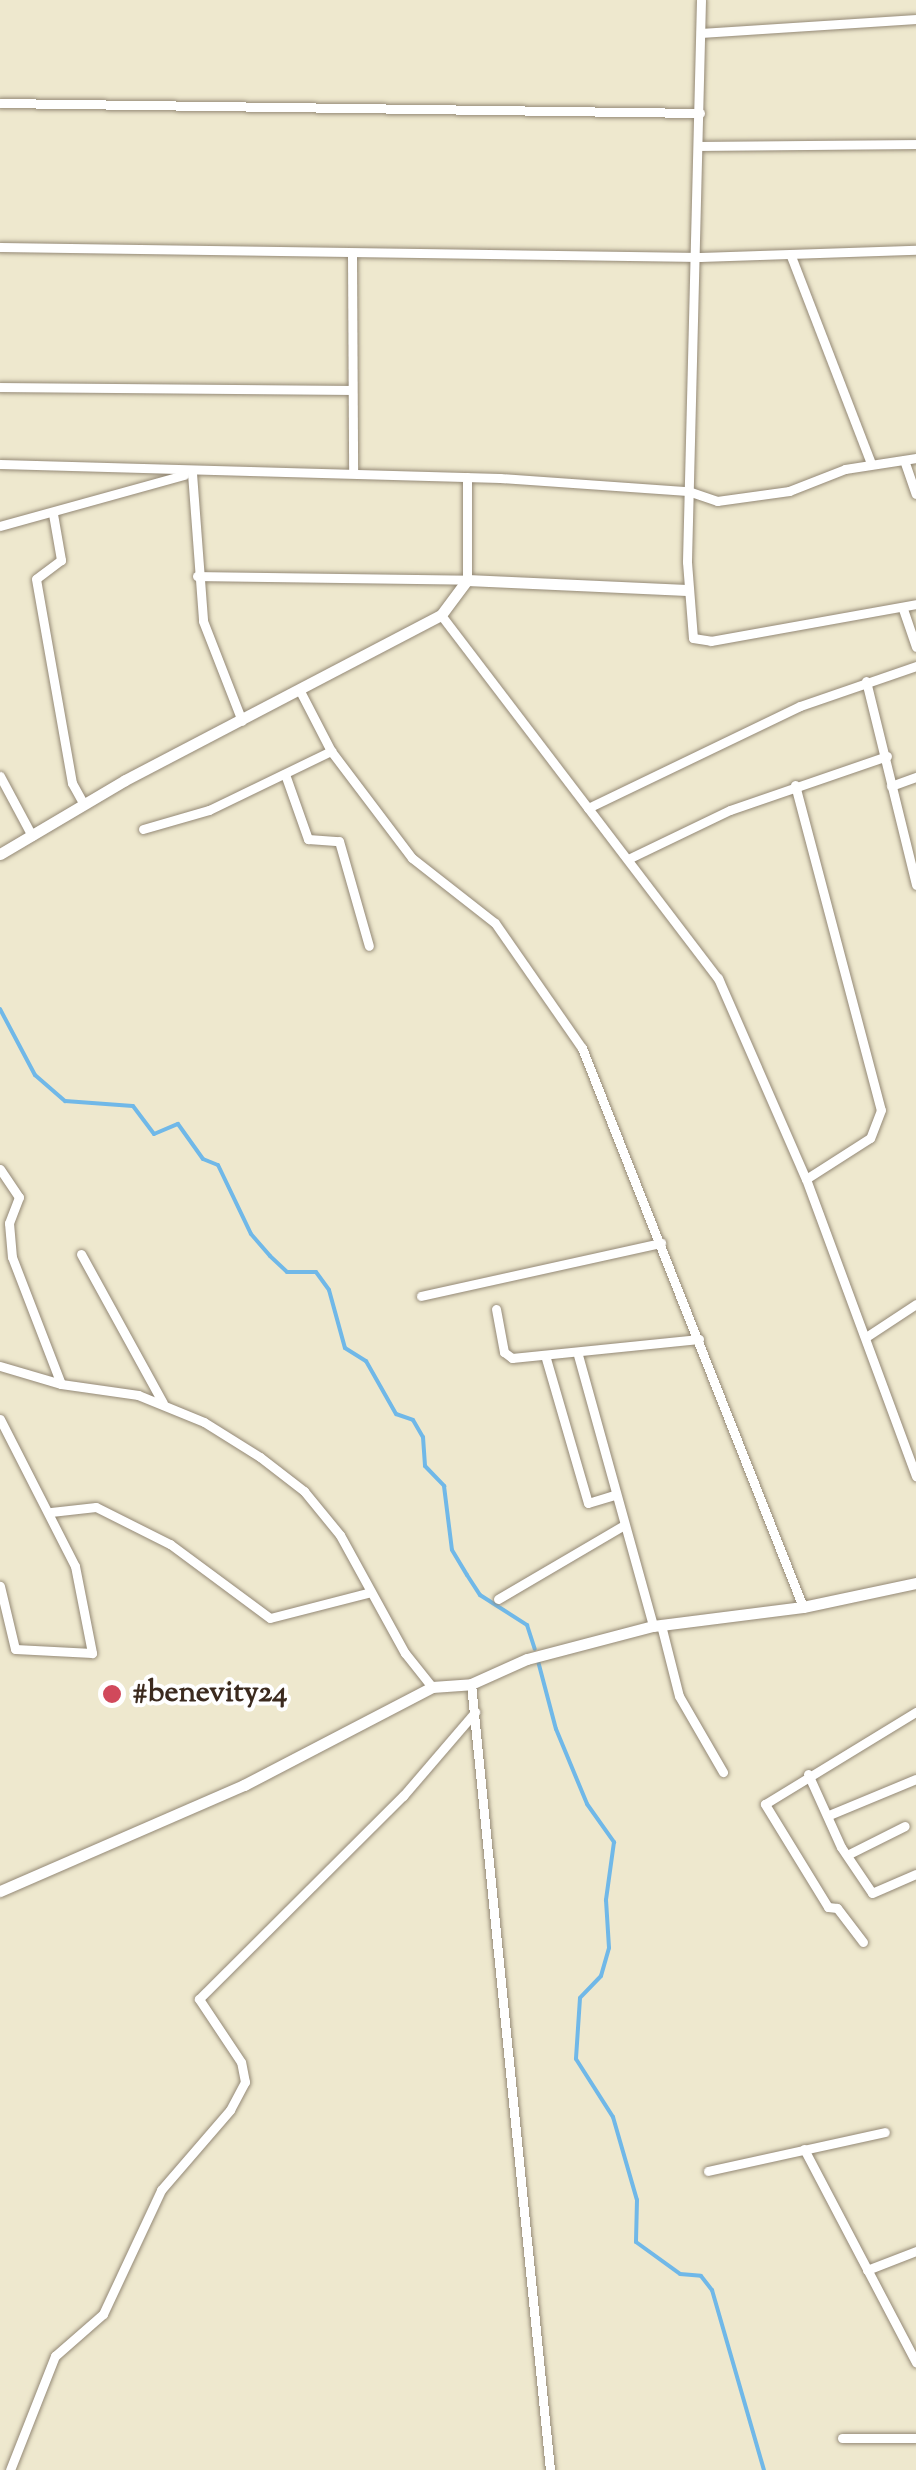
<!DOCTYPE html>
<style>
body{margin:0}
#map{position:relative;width:916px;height:2470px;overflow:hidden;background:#eee8ce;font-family:"Sorts Mill Goudy",serif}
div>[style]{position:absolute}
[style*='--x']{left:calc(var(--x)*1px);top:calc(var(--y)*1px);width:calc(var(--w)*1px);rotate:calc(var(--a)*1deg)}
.stream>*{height:4px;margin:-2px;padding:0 2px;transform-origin:2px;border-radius:2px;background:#70b8e8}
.roads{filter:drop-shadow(0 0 2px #948976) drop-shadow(0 0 2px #948976)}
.minor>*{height:9px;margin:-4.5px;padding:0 4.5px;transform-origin:4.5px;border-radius:4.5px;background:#fff}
.tertiary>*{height:11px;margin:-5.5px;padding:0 5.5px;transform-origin:5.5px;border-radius:5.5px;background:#fff}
.dots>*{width:28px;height:28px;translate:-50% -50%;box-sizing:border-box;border:5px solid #fff;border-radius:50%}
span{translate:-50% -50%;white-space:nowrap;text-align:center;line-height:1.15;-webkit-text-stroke:8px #fff;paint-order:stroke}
.poi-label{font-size:30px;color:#3b2a1e;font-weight:700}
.left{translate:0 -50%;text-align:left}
</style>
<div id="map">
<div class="stream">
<div style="--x:0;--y:1009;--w:75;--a:62.1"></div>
<div style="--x:35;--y:1075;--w:40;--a:41"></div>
<div style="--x:65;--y:1101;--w:68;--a:4.2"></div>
<div style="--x:133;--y:1106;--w:35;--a:53"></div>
<div style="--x:154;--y:1134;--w:26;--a:-23"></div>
<div style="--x:178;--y:1124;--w:43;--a:54.5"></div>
<div style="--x:203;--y:1159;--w:16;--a:22"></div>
<div style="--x:218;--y:1165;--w:76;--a:64.4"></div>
<div style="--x:251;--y:1234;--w:29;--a:49"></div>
<div style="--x:270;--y:1256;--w:23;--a:43"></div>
<div style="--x:287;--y:1272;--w:29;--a:0"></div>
<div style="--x:316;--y:1272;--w:22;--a:54"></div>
<div style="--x:329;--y:1290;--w:60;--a:74.6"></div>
<div style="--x:345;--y:1348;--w:25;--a:32"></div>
<div style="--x:366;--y:1361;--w:61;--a:60.5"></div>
<div style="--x:396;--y:1414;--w:18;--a:19"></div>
<div style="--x:413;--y:1420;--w:20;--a:60"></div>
<div style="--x:423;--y:1437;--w:29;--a:86"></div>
<div style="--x:425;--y:1466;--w:28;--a:46"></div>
<div style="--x:444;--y:1486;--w:64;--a:82.9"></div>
<div style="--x:452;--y:1550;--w:29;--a:59"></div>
<div style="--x:467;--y:1575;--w:24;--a:57"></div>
<div style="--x:480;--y:1595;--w:56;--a:32.6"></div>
<div style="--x:527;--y:1625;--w:25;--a:72"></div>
<div style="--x:538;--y:1661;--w:70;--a:75.2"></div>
<div style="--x:556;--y:1729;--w:81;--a:67.5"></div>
<div style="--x:587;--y:1804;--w:47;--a:54.6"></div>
<div style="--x:614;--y:1842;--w:59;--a:97.9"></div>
<div style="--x:606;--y:1900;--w:48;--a:86.4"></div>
<div style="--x:609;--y:1948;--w:29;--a:106"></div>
<div style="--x:601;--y:1976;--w:30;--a:134"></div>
<div style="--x:580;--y:1998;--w:61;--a:93.8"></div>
<div style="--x:576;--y:2059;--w:69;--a:57.5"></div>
<div style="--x:613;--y:2117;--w:86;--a:73.9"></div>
<div style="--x:637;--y:2200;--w:42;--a:91.4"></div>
<div style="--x:636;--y:2242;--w:54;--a:36"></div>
<div style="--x:680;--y:2274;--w:21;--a:5"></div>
<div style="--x:701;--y:2276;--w:18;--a:52"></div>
<div style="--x:712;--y:2290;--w:187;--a:73.9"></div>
</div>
<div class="roads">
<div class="minor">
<div style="--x:701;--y:0;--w:562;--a:91.43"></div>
<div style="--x:687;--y:562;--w:76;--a:85.5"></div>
<div style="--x:693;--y:638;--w:18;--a:9"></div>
<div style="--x:711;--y:641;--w:208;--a:-10.2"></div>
<div style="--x:701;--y:33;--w:215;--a:-3.7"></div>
<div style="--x:0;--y:103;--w:700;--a:0.82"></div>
<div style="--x:699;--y:146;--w:217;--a:-0.5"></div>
<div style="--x:0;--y:247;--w:700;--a:0.82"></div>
<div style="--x:700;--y:257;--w:216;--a:-1.9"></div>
<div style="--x:352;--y:253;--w:220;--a:89.7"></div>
<div style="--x:791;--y:256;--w:222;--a:68.9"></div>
<div style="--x:0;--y:387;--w:350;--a:0.5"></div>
<div style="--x:904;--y:460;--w:36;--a:71"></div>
<div style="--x:0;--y:464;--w:500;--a:1.6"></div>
<div style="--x:500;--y:478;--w:188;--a:4"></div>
<div style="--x:688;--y:491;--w:31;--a:19"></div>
<div style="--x:717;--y:501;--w:73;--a:-7.9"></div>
<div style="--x:789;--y:491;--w:60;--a:-21.4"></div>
<div style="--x:845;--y:469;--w:72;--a:-8.8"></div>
<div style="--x:192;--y:473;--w:148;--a:85.7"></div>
<div style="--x:203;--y:621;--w:107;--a:68.7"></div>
<div style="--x:53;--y:514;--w:47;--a:80.1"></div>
<div style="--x:61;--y:560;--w:31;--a:143"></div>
<div style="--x:36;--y:579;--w:207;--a:80"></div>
<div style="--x:72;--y:783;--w:25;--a:61"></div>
<div style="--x:0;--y:526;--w:191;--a:-15.5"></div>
<div style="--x:197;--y:576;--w:270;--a:0.8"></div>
<div style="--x:467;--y:580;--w:103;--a:-90"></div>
<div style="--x:903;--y:609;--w:40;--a:71.1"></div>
<div style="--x:441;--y:615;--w:457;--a:52.7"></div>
<div style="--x:718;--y:978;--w:219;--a:66.4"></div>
<div style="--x:806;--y:1179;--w:317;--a:69.7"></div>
<div style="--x:866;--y:681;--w:210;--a:76.2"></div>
<div style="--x:300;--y:691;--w:68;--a:62.7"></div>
<div style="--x:331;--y:751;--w:134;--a:52.9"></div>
<div style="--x:412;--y:858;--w:105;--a:38.1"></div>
<div style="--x:495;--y:923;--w:152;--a:55.2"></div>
<div style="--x:582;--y:1048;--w:601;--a:68.43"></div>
<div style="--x:0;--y:776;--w:68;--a:61.9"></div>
<div style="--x:286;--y:777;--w:66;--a:70.5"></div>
<div style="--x:308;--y:839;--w:31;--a:4"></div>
<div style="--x:339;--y:841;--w:109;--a:74.1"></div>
<div style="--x:795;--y:785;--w:336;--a:75.2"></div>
<div style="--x:881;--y:1110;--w:30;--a:111"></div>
<div style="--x:870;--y:1138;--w:76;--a:147.4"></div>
<div style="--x:891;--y:786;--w:27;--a:-20"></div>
<div style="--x:588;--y:808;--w:235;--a:-25.7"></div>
<div style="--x:800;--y:706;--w:123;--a:-19"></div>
<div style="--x:143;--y:829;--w:69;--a:-16.1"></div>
<div style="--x:209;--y:810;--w:136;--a:-25.8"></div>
<div style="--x:628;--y:859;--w:113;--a:-25.7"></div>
<div style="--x:730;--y:810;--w:166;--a:-19"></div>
<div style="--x:0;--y:1169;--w:34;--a:56"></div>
<div style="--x:19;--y:1197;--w:28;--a:111"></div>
<div style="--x:9;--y:1223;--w:34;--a:85"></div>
<div style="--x:12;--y:1257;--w:136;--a:68.9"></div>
<div style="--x:81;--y:1254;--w:170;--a:61.2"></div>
<div style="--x:421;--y:1296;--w:246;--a:-12.5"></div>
<div style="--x:496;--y:1309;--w:44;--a:79.5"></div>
<div style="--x:504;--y:1352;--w:10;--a:37"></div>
<div style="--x:512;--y:1358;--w:188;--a:-5.8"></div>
<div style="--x:866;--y:1337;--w:60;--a:-33.4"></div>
<div style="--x:545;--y:1355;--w:154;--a:73.8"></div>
<div style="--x:588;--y:1503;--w:27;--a:-17"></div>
<div style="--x:578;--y:1355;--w:281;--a:74.5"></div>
<div style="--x:0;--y:1366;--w:64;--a:16.4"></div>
<div style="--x:61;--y:1384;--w:78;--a:8.1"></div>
<div style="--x:138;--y:1395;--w:71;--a:22.2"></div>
<div style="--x:204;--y:1422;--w:66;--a:32"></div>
<div style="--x:260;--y:1457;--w:56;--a:37.7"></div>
<div style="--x:304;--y:1491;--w:57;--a:50.7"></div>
<div style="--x:340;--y:1535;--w:135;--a:61.2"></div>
<div style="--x:405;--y:1653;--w:43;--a:51.5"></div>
<div style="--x:0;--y:1419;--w:165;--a:63"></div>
<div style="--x:75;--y:1566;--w:89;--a:78.9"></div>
<div style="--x:92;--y:1653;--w:77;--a:-177"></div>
<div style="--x:15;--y:1649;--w:65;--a:-103.4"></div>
<div style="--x:51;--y:1512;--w:45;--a:-6.3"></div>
<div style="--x:96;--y:1507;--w:83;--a:26.6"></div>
<div style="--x:170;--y:1544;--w:124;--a:36.5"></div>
<div style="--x:270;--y:1618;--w:104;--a:-14.4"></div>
<div style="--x:498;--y:1599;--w:146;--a:-30.4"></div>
<div style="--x:661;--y:1625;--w:73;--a:75.8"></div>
<div style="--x:679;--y:1696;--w:88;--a:59.9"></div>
<div style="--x:471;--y:1684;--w:790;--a:84.26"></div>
<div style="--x:808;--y:1774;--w:80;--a:65.7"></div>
<div style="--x:841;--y:1847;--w:55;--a:56"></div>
<div style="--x:872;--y:1893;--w:48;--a:-23.4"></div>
<div style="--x:829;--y:1815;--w:94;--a:-22.5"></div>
<div style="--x:851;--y:1853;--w:60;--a:-26.6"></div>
<div style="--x:863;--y:1942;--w:43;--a:-127.4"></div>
<div style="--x:837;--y:1908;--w:9;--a:-174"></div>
<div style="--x:828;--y:1907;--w:121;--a:-121.5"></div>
<div style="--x:765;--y:1804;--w:177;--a:-31.4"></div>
<div style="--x:804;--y:2149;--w:241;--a:62.3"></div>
<div style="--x:708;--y:2171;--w:181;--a:-12.4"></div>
<div style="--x:867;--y:2270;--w:53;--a:-21.2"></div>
<div style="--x:842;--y:2438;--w:74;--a:0"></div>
<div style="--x:10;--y:2470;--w:123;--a:-68.5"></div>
<div style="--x:55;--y:2356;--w:64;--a:-41.2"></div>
<div style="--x:103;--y:2314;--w:137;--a:-64.9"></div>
<div style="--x:161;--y:2190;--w:106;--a:-49.2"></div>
<div style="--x:230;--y:2110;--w:32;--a:-62"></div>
<div style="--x:245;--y:2082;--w:20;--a:-101"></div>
<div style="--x:241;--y:2062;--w:76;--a:-123.7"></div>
<div style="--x:199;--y:1999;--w:288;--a:-44.9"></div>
<div style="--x:403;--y:1796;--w:111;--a:-49.4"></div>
</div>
<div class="tertiary">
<div style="--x:0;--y:854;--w:145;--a:-30.6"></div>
<div style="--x:125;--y:780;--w:356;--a:-27.6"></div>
<div style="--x:441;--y:615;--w:44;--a:-53.4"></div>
<div style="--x:467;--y:580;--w:220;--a:2.6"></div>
<div style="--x:0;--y:1891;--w:266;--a:-23.5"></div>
<div style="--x:244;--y:1785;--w:212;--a:-27.5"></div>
<div style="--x:432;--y:1687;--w:39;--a:-4"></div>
<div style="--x:471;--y:1684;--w:61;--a:-24.1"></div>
<div style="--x:527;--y:1659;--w:130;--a:-14.7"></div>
<div style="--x:653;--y:1626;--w:151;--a:-7.2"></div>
<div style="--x:803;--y:1607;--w:116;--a:-12"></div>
</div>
</div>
<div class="dots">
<div style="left:112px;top:1694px;background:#d1495b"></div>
</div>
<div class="poi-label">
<span class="left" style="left:132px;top:1694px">#benevity24</span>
</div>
</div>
